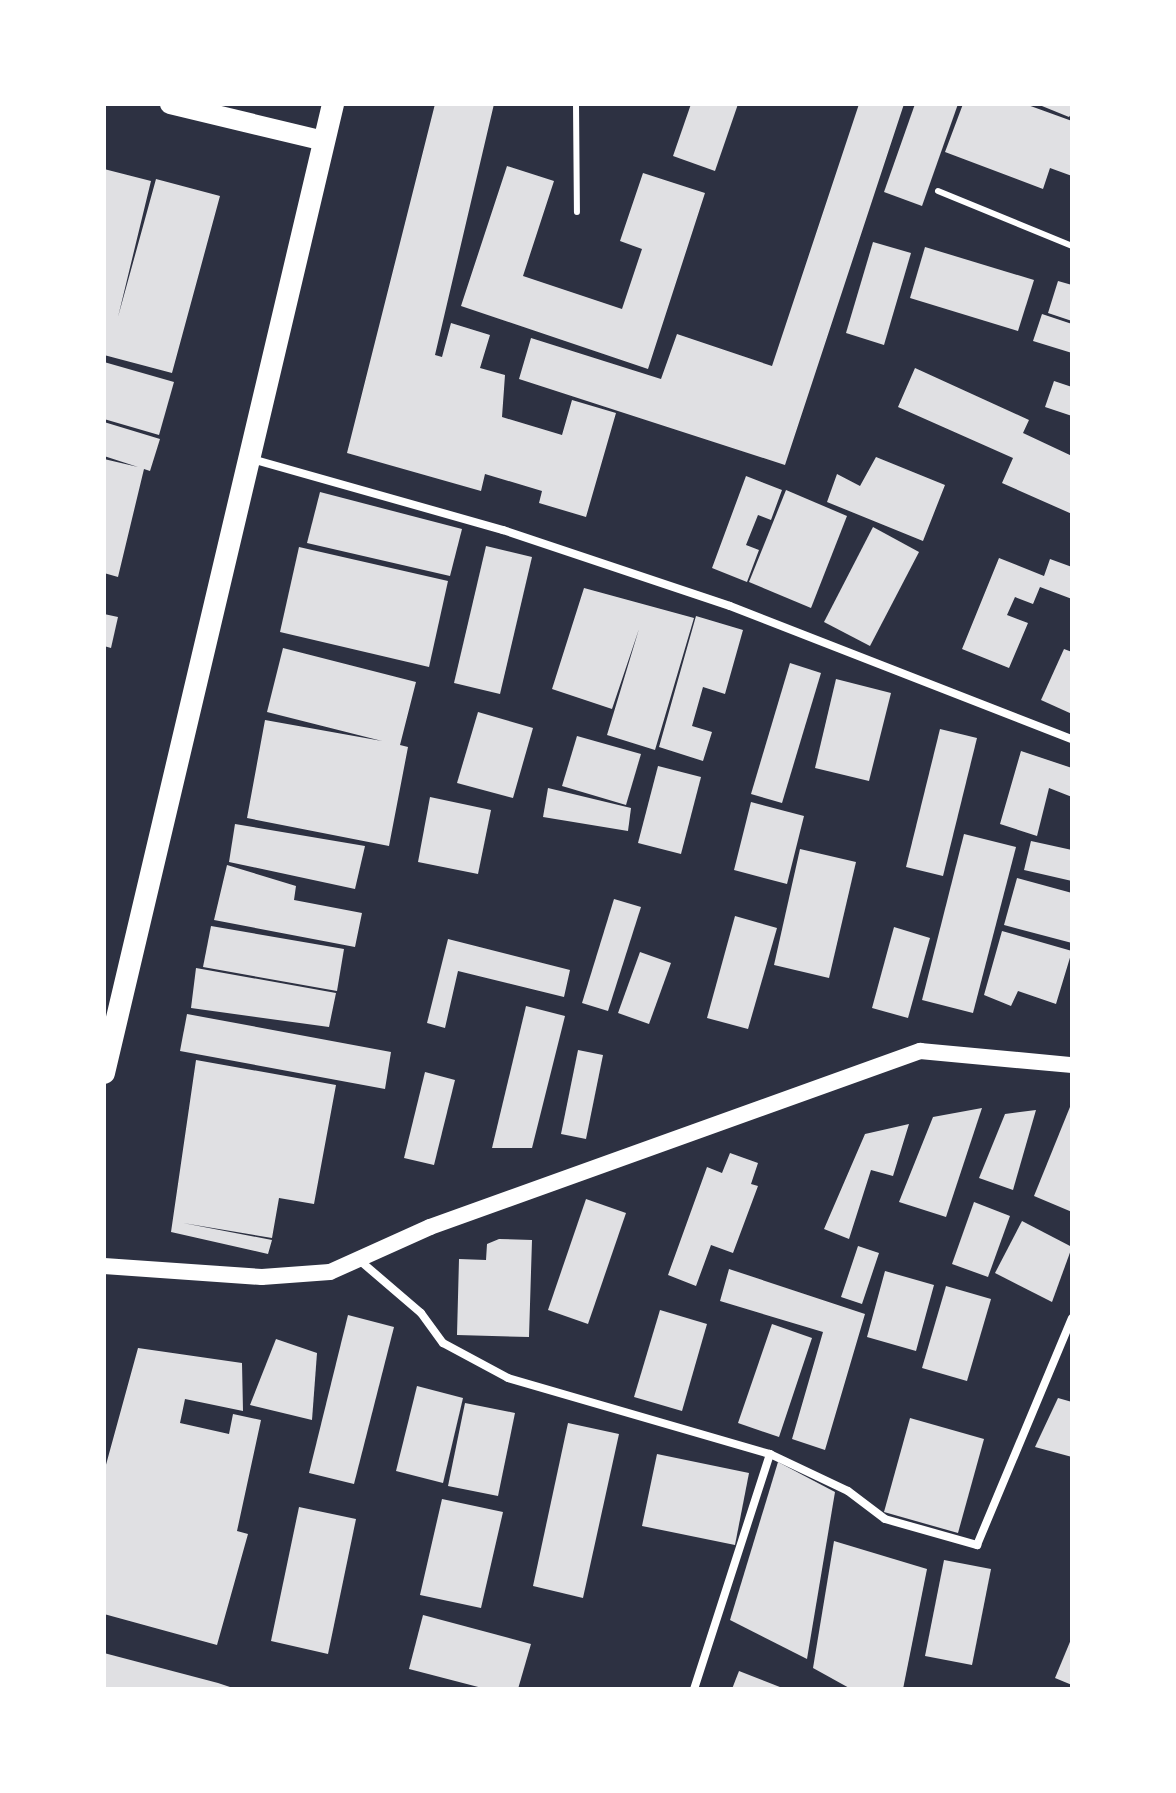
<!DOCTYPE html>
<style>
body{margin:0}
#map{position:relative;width:1176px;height:1793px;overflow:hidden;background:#2d3142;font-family:"DM Sans",sans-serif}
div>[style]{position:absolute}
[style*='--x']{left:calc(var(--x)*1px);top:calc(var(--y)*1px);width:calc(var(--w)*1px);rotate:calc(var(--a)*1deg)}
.building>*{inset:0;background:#e0e0e3}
.service>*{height:6px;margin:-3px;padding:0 3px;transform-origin:3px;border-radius:3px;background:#fff}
.minor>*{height:8px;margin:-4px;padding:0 4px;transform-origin:4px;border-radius:4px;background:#fff}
.secondary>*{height:16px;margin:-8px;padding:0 8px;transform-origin:8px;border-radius:8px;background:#fff}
.primary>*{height:20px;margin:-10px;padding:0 10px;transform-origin:10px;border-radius:10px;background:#fff}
.trunk>*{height:22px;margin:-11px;padding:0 11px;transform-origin:11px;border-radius:11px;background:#fff}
span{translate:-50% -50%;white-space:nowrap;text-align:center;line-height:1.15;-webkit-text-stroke:6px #fff;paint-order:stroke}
.frame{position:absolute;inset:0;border:106px solid #fff;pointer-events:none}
</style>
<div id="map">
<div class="building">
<div style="clip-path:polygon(435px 104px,494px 104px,435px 355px,442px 357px,451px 323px,490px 335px,480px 368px,505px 375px,502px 417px,562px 435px,572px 400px,616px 413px,586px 517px,539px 503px,542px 491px,485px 474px,481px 491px,347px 453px)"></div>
<div style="clip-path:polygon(691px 104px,738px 104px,715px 171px,673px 156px)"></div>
<div style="clip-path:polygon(859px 104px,904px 104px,785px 465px,519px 379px,531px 338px,661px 379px,677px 334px,772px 366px)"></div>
<div style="clip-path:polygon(915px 104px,958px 104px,922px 206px,884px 192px)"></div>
<div style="clip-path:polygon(963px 104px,1025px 104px,1072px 121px,1072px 176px,1050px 168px,1043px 189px,945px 152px)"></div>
<div style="clip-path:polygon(1037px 104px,1072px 104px,1072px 113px,1069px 117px)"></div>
<div style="clip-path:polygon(507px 166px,554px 181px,523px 276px,622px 309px,642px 249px,620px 241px,643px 173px,705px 193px,648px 369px,461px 306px)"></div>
<div style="clip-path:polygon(104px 169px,151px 181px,118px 317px,156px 179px,220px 196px,172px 373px,104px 355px)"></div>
<div style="clip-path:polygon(873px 242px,911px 253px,884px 345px,846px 333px)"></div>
<div style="clip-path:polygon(925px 247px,1034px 280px,1018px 331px,910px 298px)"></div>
<div style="clip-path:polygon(1058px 281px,1072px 285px,1072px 321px,1048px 313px)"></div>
<div style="clip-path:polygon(1042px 314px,1072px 324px,1072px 353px,1033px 341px)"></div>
<div style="clip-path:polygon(104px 362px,174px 382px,159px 435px,104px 419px)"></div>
<div style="clip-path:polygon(915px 368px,1029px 420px,1023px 433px,1072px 456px,1072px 514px,1002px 483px,1013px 458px,898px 407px)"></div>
<div style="clip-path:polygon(1054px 381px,1072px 387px,1072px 416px,1045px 407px)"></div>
<div style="clip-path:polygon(104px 422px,160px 439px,150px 471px,144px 469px,118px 577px,104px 573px,104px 459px,138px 467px,104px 456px)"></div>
<div style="clip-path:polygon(876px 457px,945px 485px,923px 541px,827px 502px,837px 474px,860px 486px)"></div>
<div style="clip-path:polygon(746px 476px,782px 490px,771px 520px,758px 515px,746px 545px,759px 550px,747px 582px,712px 568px)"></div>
<div style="clip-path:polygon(786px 490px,847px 516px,811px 608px,749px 582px)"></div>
<div style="clip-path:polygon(320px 492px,462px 529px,450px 576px,307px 543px)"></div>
<div style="clip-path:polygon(873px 527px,919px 552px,870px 646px,824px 622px)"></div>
<div style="clip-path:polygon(486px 546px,532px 557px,500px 694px,454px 683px)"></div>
<div style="clip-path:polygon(299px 547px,448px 581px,429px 667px,280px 632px)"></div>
<div style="clip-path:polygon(999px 558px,1044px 576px,1050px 559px,1072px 567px,1072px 599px,1040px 587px,1033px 604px,1015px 597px,1007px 615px,1028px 623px,1009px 668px,962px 649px)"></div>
<div style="clip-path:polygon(584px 588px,694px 618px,655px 750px,607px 735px,639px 629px,612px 709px,552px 689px)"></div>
<div style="clip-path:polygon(104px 614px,118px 617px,111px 648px,104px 646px)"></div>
<div style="clip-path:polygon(696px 616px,743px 630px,725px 694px,703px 687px,692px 726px,712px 732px,703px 761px,659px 747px)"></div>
<div style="clip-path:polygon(283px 648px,416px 682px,400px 745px,408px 747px,389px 846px,247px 818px,265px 720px,382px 741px,267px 712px)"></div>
<div style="clip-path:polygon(1064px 649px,1072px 652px,1072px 714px,1041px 700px)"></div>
<div style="clip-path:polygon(790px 663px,821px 673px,782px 803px,751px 794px)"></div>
<div style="clip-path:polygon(836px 679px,891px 693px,869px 781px,815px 768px)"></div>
<div style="clip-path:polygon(478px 712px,533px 728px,513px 798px,457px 783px)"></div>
<div style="clip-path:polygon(940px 729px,977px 738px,943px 876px,906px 867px)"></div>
<div style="clip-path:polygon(577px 736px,641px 754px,626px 805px,562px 786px)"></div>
<div style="clip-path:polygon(1021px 751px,1072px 768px,1072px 797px,1049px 788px,1037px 836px,1000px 824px)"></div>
<div style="clip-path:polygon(658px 766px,701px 777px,681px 854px,638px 843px)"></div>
<div style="clip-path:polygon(548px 788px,631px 808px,628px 831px,543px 817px)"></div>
<div style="clip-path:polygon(430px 797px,491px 810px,478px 874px,418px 862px)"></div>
<div style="clip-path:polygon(751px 802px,804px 816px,787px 884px,734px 870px)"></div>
<div style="clip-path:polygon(235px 824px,365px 846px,355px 889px,229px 862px)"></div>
<div style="clip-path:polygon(964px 834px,1016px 847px,973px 1013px,922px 1000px)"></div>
<div style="clip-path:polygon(1031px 841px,1072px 850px,1072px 881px,1024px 870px)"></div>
<div style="clip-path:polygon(800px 849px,856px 862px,829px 978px,774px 965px)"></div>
<div style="clip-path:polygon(227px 865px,296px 886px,294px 900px,362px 913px,355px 947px,214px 920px)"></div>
<div style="clip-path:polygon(1017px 878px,1072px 893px,1072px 943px,1004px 925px)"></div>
<div style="clip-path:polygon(614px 899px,641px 907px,608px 1011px,582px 1003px)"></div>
<div style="clip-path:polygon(735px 916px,777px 928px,748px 1029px,707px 1018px)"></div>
<div style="clip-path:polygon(211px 926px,344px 949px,337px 991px,203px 967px)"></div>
<div style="clip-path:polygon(894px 927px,930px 938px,908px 1018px,872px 1008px)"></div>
<div style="clip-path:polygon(1002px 931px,1072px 951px,1056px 1004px,1018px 991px,1011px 1006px,984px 995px)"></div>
<div style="clip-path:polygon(448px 939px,570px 970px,564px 997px,458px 971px,445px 1028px,427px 1023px)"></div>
<div style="clip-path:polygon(640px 952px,671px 963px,649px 1024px,618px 1013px)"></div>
<div style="clip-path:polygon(196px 968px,336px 993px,329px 1027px,191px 1008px)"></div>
<div style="clip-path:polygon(526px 1006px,565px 1016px,532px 1148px,492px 1148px)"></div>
<div style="clip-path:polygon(187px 1014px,391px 1052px,385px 1089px,180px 1051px)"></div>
<div style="clip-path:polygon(578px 1050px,603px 1055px,586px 1139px,561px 1134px)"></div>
<div style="clip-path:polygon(196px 1060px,336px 1085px,314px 1204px,279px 1198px,272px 1238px,183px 1223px,272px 1240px,268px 1254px,171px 1232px)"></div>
<div style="clip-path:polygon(425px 1072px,455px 1080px,434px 1165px,404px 1158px)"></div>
<div style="clip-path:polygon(1072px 1102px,1072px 1212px,1034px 1196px)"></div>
<div style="clip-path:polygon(982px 1108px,946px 1217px,899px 1202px,933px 1117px)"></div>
<div style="clip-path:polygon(1036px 1110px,1013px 1190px,979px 1178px,1005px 1114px)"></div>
<div style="clip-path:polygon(909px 1124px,893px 1176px,871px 1170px,849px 1239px,824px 1229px,865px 1134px)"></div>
<div style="clip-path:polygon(730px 1153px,758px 1163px,751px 1184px,758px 1186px,733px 1253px,711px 1245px,696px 1286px,668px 1275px,707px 1167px,722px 1173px)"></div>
<div style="clip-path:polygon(586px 1199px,626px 1213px,588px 1324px,548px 1310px)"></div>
<div style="clip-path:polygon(974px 1202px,1010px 1216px,988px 1277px,952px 1264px)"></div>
<div style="clip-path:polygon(1022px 1221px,1072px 1247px,1052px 1302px,995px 1273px)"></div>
<div style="clip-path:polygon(499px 1239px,532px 1240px,529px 1337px,457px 1335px,459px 1259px,486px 1260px,487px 1244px)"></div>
<div style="clip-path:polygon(858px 1246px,879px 1253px,862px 1304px,841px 1297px)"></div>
<div style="clip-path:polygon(729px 1269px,865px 1314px,825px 1450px,792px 1439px,823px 1332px,720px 1301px)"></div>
<div style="clip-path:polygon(885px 1271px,934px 1285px,916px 1351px,867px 1337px)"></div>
<div style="clip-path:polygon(946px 1286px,991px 1299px,967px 1381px,922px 1368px)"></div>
<div style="clip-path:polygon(660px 1310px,707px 1324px,682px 1411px,634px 1397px)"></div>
<div style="clip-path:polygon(348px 1315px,394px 1327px,354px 1484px,309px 1473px)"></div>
<div style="clip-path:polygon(772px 1324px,812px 1338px,779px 1437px,738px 1423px)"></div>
<div style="clip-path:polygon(276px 1339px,317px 1353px,312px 1420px,250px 1405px)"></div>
<div style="clip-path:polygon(138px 1348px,242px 1363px,243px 1411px,185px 1399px,180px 1423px,229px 1434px,233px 1414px,261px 1420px,237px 1531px,248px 1534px,217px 1645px,104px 1614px,104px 1472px)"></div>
<div style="clip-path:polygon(417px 1386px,463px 1398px,443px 1483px,396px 1471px)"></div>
<div style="clip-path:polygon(1058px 1398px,1072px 1402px,1072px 1457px,1035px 1447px)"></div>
<div style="clip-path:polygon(465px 1403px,515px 1413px,498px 1496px,448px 1486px)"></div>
<div style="clip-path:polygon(910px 1418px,984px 1439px,958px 1533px,884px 1512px)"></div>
<div style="clip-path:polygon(568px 1423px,619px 1434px,583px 1598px,533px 1586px)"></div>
<div style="clip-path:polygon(657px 1454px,749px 1473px,735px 1545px,642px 1526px)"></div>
<div style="clip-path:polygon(778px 1462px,835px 1492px,807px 1659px,730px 1620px)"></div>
<div style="clip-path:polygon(442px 1499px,503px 1512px,481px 1608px,420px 1595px)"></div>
<div style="clip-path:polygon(299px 1507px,356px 1519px,328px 1654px,271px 1641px)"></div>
<div style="clip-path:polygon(834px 1541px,927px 1569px,903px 1689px,851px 1689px,813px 1668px)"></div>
<div style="clip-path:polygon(944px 1560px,991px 1569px,972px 1665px,925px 1656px)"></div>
<div style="clip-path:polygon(423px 1615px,531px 1644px,518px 1689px,486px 1689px,409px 1669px)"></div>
<div style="clip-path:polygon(1072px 1637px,1072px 1685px,1055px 1678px)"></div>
<div style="clip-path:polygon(104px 1653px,218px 1683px,236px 1689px,104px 1689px)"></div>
<div style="clip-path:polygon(739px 1671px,785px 1689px,732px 1689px)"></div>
</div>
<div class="service">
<div style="--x:576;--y:104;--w:108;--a:89.5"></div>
<div style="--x:938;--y:191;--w:145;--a:22.3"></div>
</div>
<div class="minor">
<div style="--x:252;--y:459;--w:261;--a:15.8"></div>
<div style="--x:503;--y:530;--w:239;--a:18.5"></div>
<div style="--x:730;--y:606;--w:367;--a:21.3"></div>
<div style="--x:358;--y:1259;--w:83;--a:40.6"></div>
<div style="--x:421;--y:1313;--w:37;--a:54"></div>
<div style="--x:443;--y:1343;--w:74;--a:28.3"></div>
<div style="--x:508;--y:1378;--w:273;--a:16.2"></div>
<div style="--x:770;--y:1454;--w:247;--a:107.9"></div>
<div style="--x:770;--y:1454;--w:86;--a:25.4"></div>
<div style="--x:848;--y:1491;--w:46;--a:37.1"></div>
<div style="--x:885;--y:1519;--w:96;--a:15.8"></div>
<div style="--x:977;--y:1545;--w:246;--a:-67.3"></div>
</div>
<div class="secondary">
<div style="--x:104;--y:1266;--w:158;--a:4"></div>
<div style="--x:262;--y:1277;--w:68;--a:-4.2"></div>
<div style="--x:330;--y:1272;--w:110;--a:-24.2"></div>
<div style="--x:430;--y:1227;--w:521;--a:-19.76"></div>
<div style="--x:920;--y:1051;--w:153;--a:5.3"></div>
</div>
<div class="primary">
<div style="--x:170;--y:104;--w:158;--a:13.5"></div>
</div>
<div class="trunk">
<div style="--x:104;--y:1073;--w:996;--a:-76.7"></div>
</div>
<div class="frame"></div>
</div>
